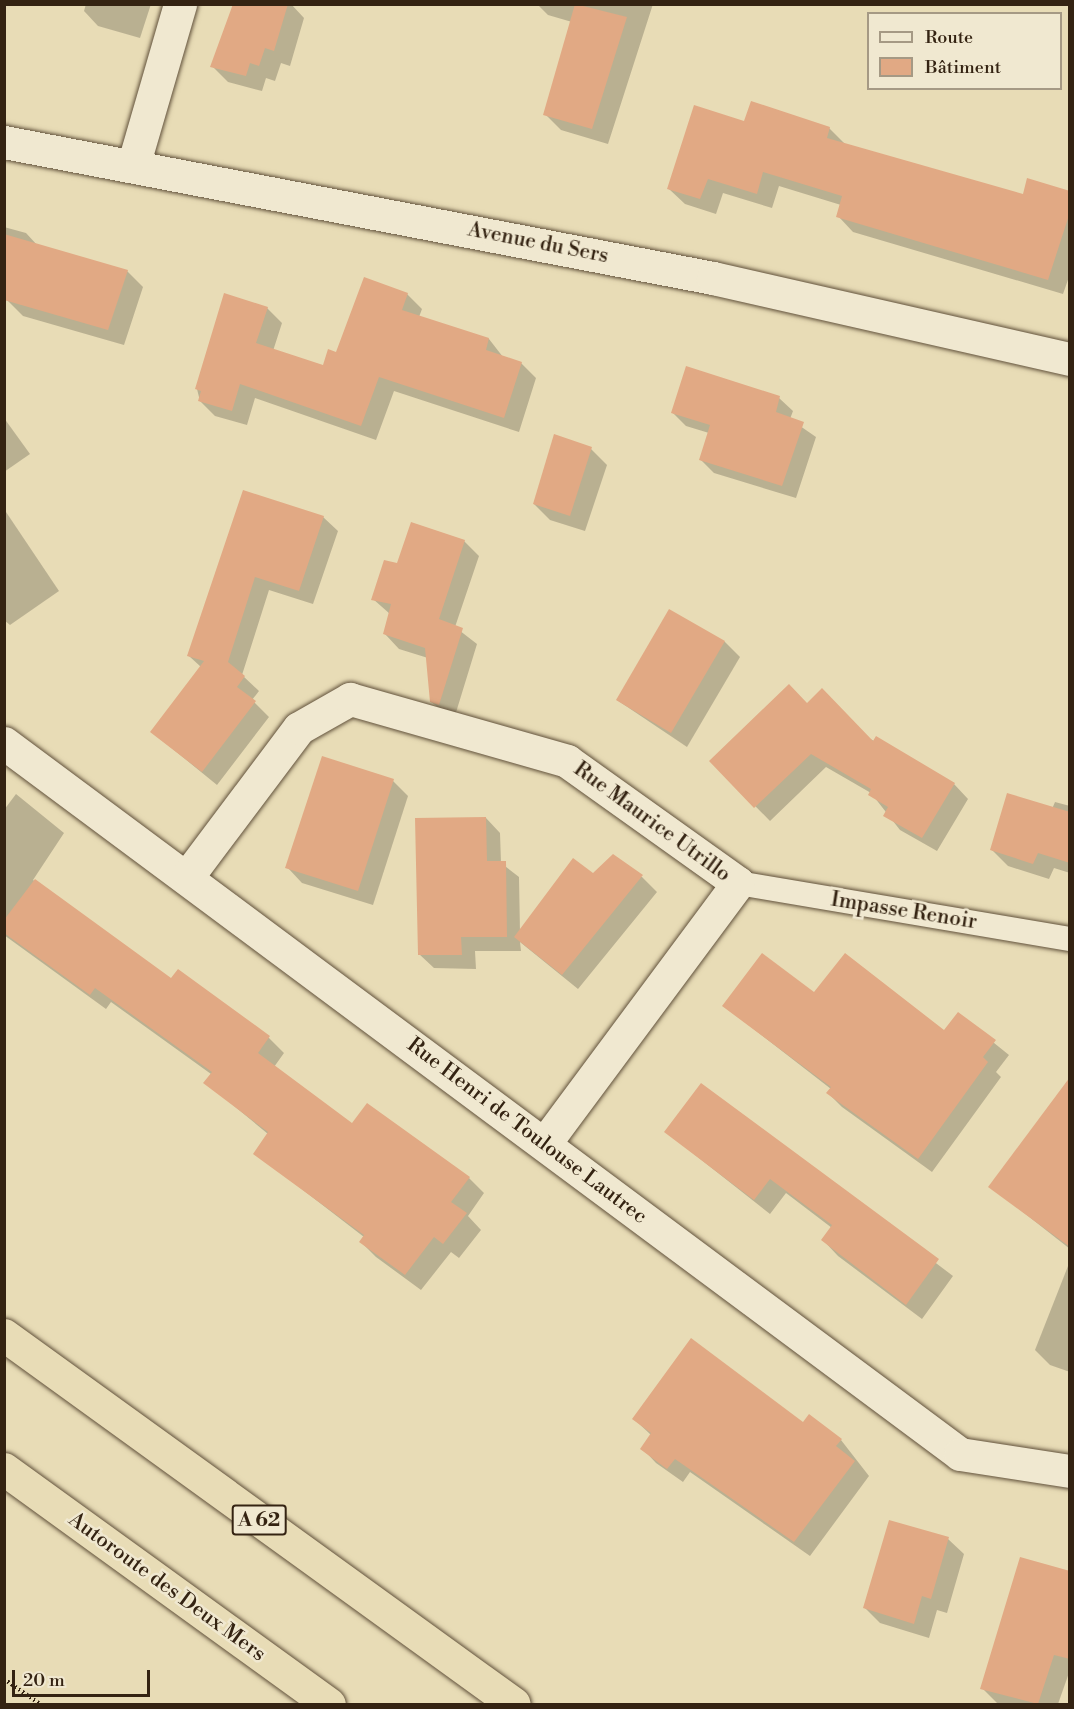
<!DOCTYPE html>
<meta charset="utf-8">
<style>
body{margin:0}
#map{position:relative;width:1074px;height:1709px;overflow:hidden;background:#e8dcb6;font-family:"Libre Bodoni",serif}
div>[style]{position:absolute}
[style*='--x']{left:calc(var(--x)*1px);top:calc(var(--y)*1px);width:calc(var(--w)*1px);rotate:calc(var(--a)*1deg)}
.shadow>*{inset:0;background:#0003}
.building>*{inset:0;background:#e1a984}
.path>*{height:4px;margin-top:-2px;transform-origin:0;background:repeating-linear-gradient(90deg,#342312 0 1.5px,transparent 0 4.5px)}
.roads{filter:drop-shadow(0 0 2px #61513b) drop-shadow(0 0 2px #61513b)}
.lane>*{height:24px;margin:-12px;padding:0 12px;transform-origin:12px;border-radius:12px;background:#f0e8d0}
.street>*{height:33px;margin:-16.5px;padding:0 16.5px;transform-origin:16.5px;border-radius:16.5px;background:#f0e8d0}
.secondary>*{height:33px;margin:-16.5px;padding:0 16.5px;transform-origin:16.5px;border-radius:16.5px;background:#f0e8d0}
.highway>*{height:33px;margin:-16.5px;padding:0 16.5px;transform-origin:16.5px;border-radius:16.5px;background:#e8dcb6}
span{translate:-50% -50%;white-space:nowrap;text-align:center;line-height:1.15;-webkit-text-stroke:5px #f0e8d0;paint-order:stroke}
.shield-label span{padding:2px 4px;background:#f0e8d0;border:2px solid;border-radius:4px;-webkit-text-stroke-width:0}
.shield-label{font-size:20px;color:#342312;font-weight:700}
.street-label{font-size:21px;color:#342312}
.frame{position:absolute;inset:0;border:6px solid #342312;pointer-events:none}
.legend{position:absolute;left:867px;top:12px;width:195px;height:78px;box-sizing:border-box;background:#f0e8d0;border:2px solid #a59984;margin:0;padding:8px 10px;list-style:none;font-size:18px;color:#342312}
.legend li{display:flex;align-items:center;gap:12px;height:30px}
.legend b{width:30px;border:2px solid #a59984}
.scale{position:absolute;left:12px;top:1670px;width:138px;height:27px;box-sizing:border-box;border:3px solid #342312;border-top:0;padding-left:8px;font-size:18px;line-height:21px;white-space:nowrap;color:#342312;-webkit-text-stroke:4px #f0e8d0;paint-order:stroke}
</style>
<div id="map">
<div class="shadow">
<div style="clip-path:polygon(86px 4px,151px 4px,140px 38px,98px 26px,84px 11px)"></div>
<div style="clip-path:polygon(234px 4px,291px 4px,304px 18px,290px 66px,281px 63px,275px 81px,266px 78px,262px 91px,228px 82px,212px 66px)"></div>
<div style="clip-path:polygon(537px 4px,653px 4px,608px 144px,561px 130px,545px 114px,572px 22px,548px 15px)"></div>
<div style="clip-path:polygon(745px 123px,829px 128px,845px 144px,1024px 196px,1070px 192px,1070px 274px,1063px 294px,853px 232px,838px 216px,841px 205px,779px 186px,772px 208px,723px 193px,716px 214px,685px 204px,669px 189px)"></div>
<div style="clip-path:polygon(4px 227px,26px 233px,38px 246px,127px 271px,143px 287px,124px 345px,23px 316px,7px 300px)"></div>
<div style="clip-path:polygon(407px 294px,422px 309px,419px 317px,489px 339px,503px 357px,521px 363px,536px 378px,519px 432px,394px 391px,376px 440px,255px 398px,247px 425px,215px 416px,200px 401px,197px 389px,267px 308px,282px 323px,273px 351px,324px 367px)"></div>
<div style="clip-path:polygon(779px 398px,793px 411px,790px 419px,816px 437px,796px 498px,714px 473px,700px 459px,709px 433px,686px 426px,672px 412px)"></div>
<div style="clip-path:polygon(4px 418px,30px 454px,4px 472px)"></div>
<div style="clip-path:polygon(591px 449px,607px 465px,585px 531px,550px 520px,534px 504px)"></div>
<div style="clip-path:polygon(244px 492px,323px 517px,338px 531px,313px 604px,269px 590px,242px 675px,259px 691px,252px 700px,269px 717px,217px 785px,152px 732px,201px 667px,189px 656px)"></div>
<div style="clip-path:polygon(4px 509px,59px 591px,10px 625px,4px 620px)"></div>
<div style="clip-path:polygon(464px 541px,479px 556px,455px 627px,477px 644px,454px 719px,431px 702px,428px 658px,399px 649px,385px 634px,390px 614px,373px 599px,398px 565px)"></div>
<div style="clip-path:polygon(669px 611px,725px 642px,740px 657px,687px 747px,617px 700px)"></div>
<div style="clip-path:polygon(807px 705px,954px 784px,968px 799px,937px 851px,900px 830px,871px 793px,826px 767px,770px 821px,711px 761px)"></div>
<div style="clip-path:polygon(393px 781px,408px 796px,373px 905px,302px 883px,287px 867px)"></div>
<div style="clip-path:polygon(16px 794px,64px 833px,33px 880px,171px 980px,178px 971px,269px 1038px,284px 1053px,274px 1067px,352px 1125px,469px 1178px,484px 1193px,468px 1216px,481px 1230px,459px 1258px,451px 1252px,421px 1290px,376px 1257px,361px 1242px,364px 1237px,255px 1153px,268px 1134px,205px 1082px,211px 1074px,111px 1002px,106px 1009px,4px 935px,4px 810px)"></div>
<div style="clip-path:polygon(1055px 802px,1070px 806px,1070px 873px,1054px 868px,1049px 879px,1008px 866px,992px 850px,1052px 809px)"></div>
<div style="clip-path:polygon(486px 818px,500px 833px,501px 863px,519px 877px,520px 932px,593px 875px,642px 877px,657px 892px,578px 989px,520px 942px,521px 951px,475px 951px,476px 969px,434px 968px,419px 954px)"></div>
<div style="clip-path:polygon(815px 994px,944px 1032px,958px 1014px,1009px 1055px,996px 1072px,1001px 1077px,932px 1172px,842px 1107px,828px 1093px,831px 1089px,724px 1006px)"></div>
<div style="clip-path:polygon(701px 1085px,953px 1276px,922px 1319px,838px 1256px,823px 1240px,832px 1228px,786px 1193px,770px 1214px,666px 1132px)"></div>
<div style="clip-path:polygon(1070px 1117px,1070px 1249px,990px 1186px)"></div>
<div style="clip-path:polygon(1070px 1261px,1070px 1372px,1050px 1365px,1035px 1350px)"></div>
<div style="clip-path:polygon(634px 1419px,803px 1424px,841px 1440px,869px 1476px,810px 1556px,690px 1472px,683px 1482px,656px 1463px,642px 1448px,651px 1435px)"></div>
<div style="clip-path:polygon(948px 1539px,964px 1554px,947px 1613px,937px 1610px,929px 1638px,880px 1623px,864px 1607px)"></div>
<div style="clip-path:polygon(1070px 1573px,1070px 1670px,1058px 1704px,997px 1703px,982px 1688px)"></div>
</div>
<div class="building">
<div style="clip-path:polygon(233px 4px,288px 4px,274px 51px,265px 48px,259px 66px,250px 63px,246px 76px,210px 67px)"></div>
<div style="clip-path:polygon(575px 4px,627px 17px,592px 129px,543px 115px)"></div>
<div style="clip-path:polygon(751px 101px,830px 127px,827px 138px,1023px 194px,1027px 178px,1070px 191px,1070px 212px,1048px 280px,836px 217px,842px 196px,763px 172px,757px 194px,708px 179px,700px 199px,667px 189px,694px 105px,744px 121px)"></div>
<div style="clip-path:polygon(4px 234px,128px 270px,108px 330px,4px 300px)"></div>
<div style="clip-path:polygon(364px 277px,408px 293px,402px 310px,489px 338px,486px 350px,522px 362px,504px 418px,379px 377px,361px 426px,240px 384px,232px 411px,198px 401px,201px 391px,195px 389px,224px 293px,268px 307px,256px 343px,323px 365px,328px 349px,336px 352px)"></div>
<div style="clip-path:polygon(686px 366px,780px 396px,776px 412px,804px 422px,782px 486px,699px 460px,710px 425px,671px 413px)"></div>
<div style="clip-path:polygon(554px 434px,592px 447px,570px 516px,533px 504px)"></div>
<div style="clip-path:polygon(243px 490px,324px 516px,299px 591px,255px 577px,228px 662px,245px 676px,237px 687px,256px 701px,202px 772px,150px 732px,204px 661px,187px 656px)"></div>
<div style="clip-path:polygon(411px 522px,465px 540px,439px 619px,463px 628px,439px 705px,430px 702px,425px 648px,383px 634px,391px 604px,371px 600px,384px 560px,397px 563px)"></div>
<div style="clip-path:polygon(669px 609px,725px 641px,671px 733px,616px 700px)"></div>
<div style="clip-path:polygon(789px 684px,807px 703px,822px 688px,873px 741px,876px 736px,955px 783px,922px 838px,883px 816px,888px 807px,868px 795px,871px 789px,811px 754px,754px 808px,709px 761px)"></div>
<div style="clip-path:polygon(322px 756px,394px 779px,358px 891px,285px 868px)"></div>
<div style="clip-path:polygon(1007px 793px,1070px 812px,1070px 863px,1038px 853px,1033px 864px,990px 850px)"></div>
<div style="clip-path:polygon(486px 817px,487px 861px,506px 861px,507px 937px,461px 937px,462px 955px,418px 955px,415px 818px)"></div>
<div style="clip-path:polygon(613px 854px,643px 875px,562px 975px,514px 937px,573px 858px,593px 873px)"></div>
<div style="clip-path:polygon(35px 879px,171px 978px,178px 969px,270px 1036px,258px 1053px,352px 1123px,367px 1103px,470px 1177px,451px 1202px,467px 1213px,443px 1244px,434px 1237px,405px 1275px,359px 1242px,364px 1235px,253px 1154px,268px 1132px,203px 1083px,212px 1072px,95px 988px,90px 995px,4px 933px,4px 920px)"></div>
<div style="clip-path:polygon(762px 953px,814px 992px,845px 953px,944px 1030px,958px 1012px,996px 1040px,983px 1057px,988px 1062px,918px 1159px,826px 1093px,831px 1087px,722px 1006px)"></div>
<div style="clip-path:polygon(1070px 1077px,1070px 1247px,988px 1187px)"></div>
<div style="clip-path:polygon(701px 1083px,939px 1259px,906px 1305px,821px 1240px,832px 1225px,770px 1179px,754px 1200px,664px 1132px)"></div>
<div style="clip-path:polygon(691px 1338px,803px 1422px,809px 1414px,842px 1439px,836px 1446px,855px 1461px,794px 1542px,675px 1459px,667px 1469px,640px 1449px,651px 1433px,632px 1419px)"></div>
<div style="clip-path:polygon(889px 1520px,949px 1537px,931px 1599px,922px 1596px,914px 1624px,863px 1608px)"></div>
<div style="clip-path:polygon(1020px 1557px,1070px 1571px,1070px 1659px,1054px 1655px,1038px 1704px,980px 1689px)"></div>
</div>
<div class="path">
<div style="--x:4;--y:1679;--w:44;--a:34.8"></div>
</div>
<div class="roads">
<div class="lane">
<div style="--x:738;--y:883;--w:337;--a:9.6"></div>
</div>
<div class="street">
<div style="--x:133;--y:166;--w:169;--a:-73.8"></div>
<div style="--x:4;--y:743;--w:1191;--a:36.64"></div>
<div style="--x:960;--y:1454;--w:111;--a:8.8"></div>
<div style="--x:187;--y:877;--w:186;--a:-53.1"></div>
<div style="--x:299;--y:728;--w:59;--a:-29.6"></div>
<div style="--x:350;--y:699;--w:226;--a:15.9"></div>
<div style="--x:567;--y:761;--w:210;--a:35.5"></div>
<div style="--x:738;--y:883;--w:325;--a:126.6"></div>
</div>
<div class="secondary">
<div style="--x:4;--y:142;--w:722;--a:10.86"></div>
<div style="--x:713;--y:278;--w:366;--a:12.8"></div>
</div>
<div class="highway">
<div style="--x:4;--y:1335;--w:629;--a:35.89"></div>
<div style="--x:4;--y:1469;--w:401;--a:35.9"></div>
</div>
</div>
<div class="shield-label">
<span style="left:259px;top:1520px">A 62</span>
</div>
<div class="street-label">
<span style="left:538px;top:243px;rotate:11deg">Avenue du Sers</span>
<span style="left:652px;top:822px;rotate:36deg">Rue Maurice Utrillo</span>
<span style="left:904px;top:911px;rotate:9deg">Impasse Renoir</span>
<span style="left:527px;top:1131px;rotate:37deg">Rue Henri de Toulouse Lautrec</span>
<span style="left:167px;top:1587px;rotate:36deg">Autoroute des Deux Mers</span>
</div>
<div class="frame"></div>
<ul class="legend">
<li><b style="height:8px;background:#f0e8d0"></b>Route</li>
<li><b style="height:16px;background:#e1a984"></b>Bâtiment</li>
</ul>
<div class="scale">20 m</div>
</div>
